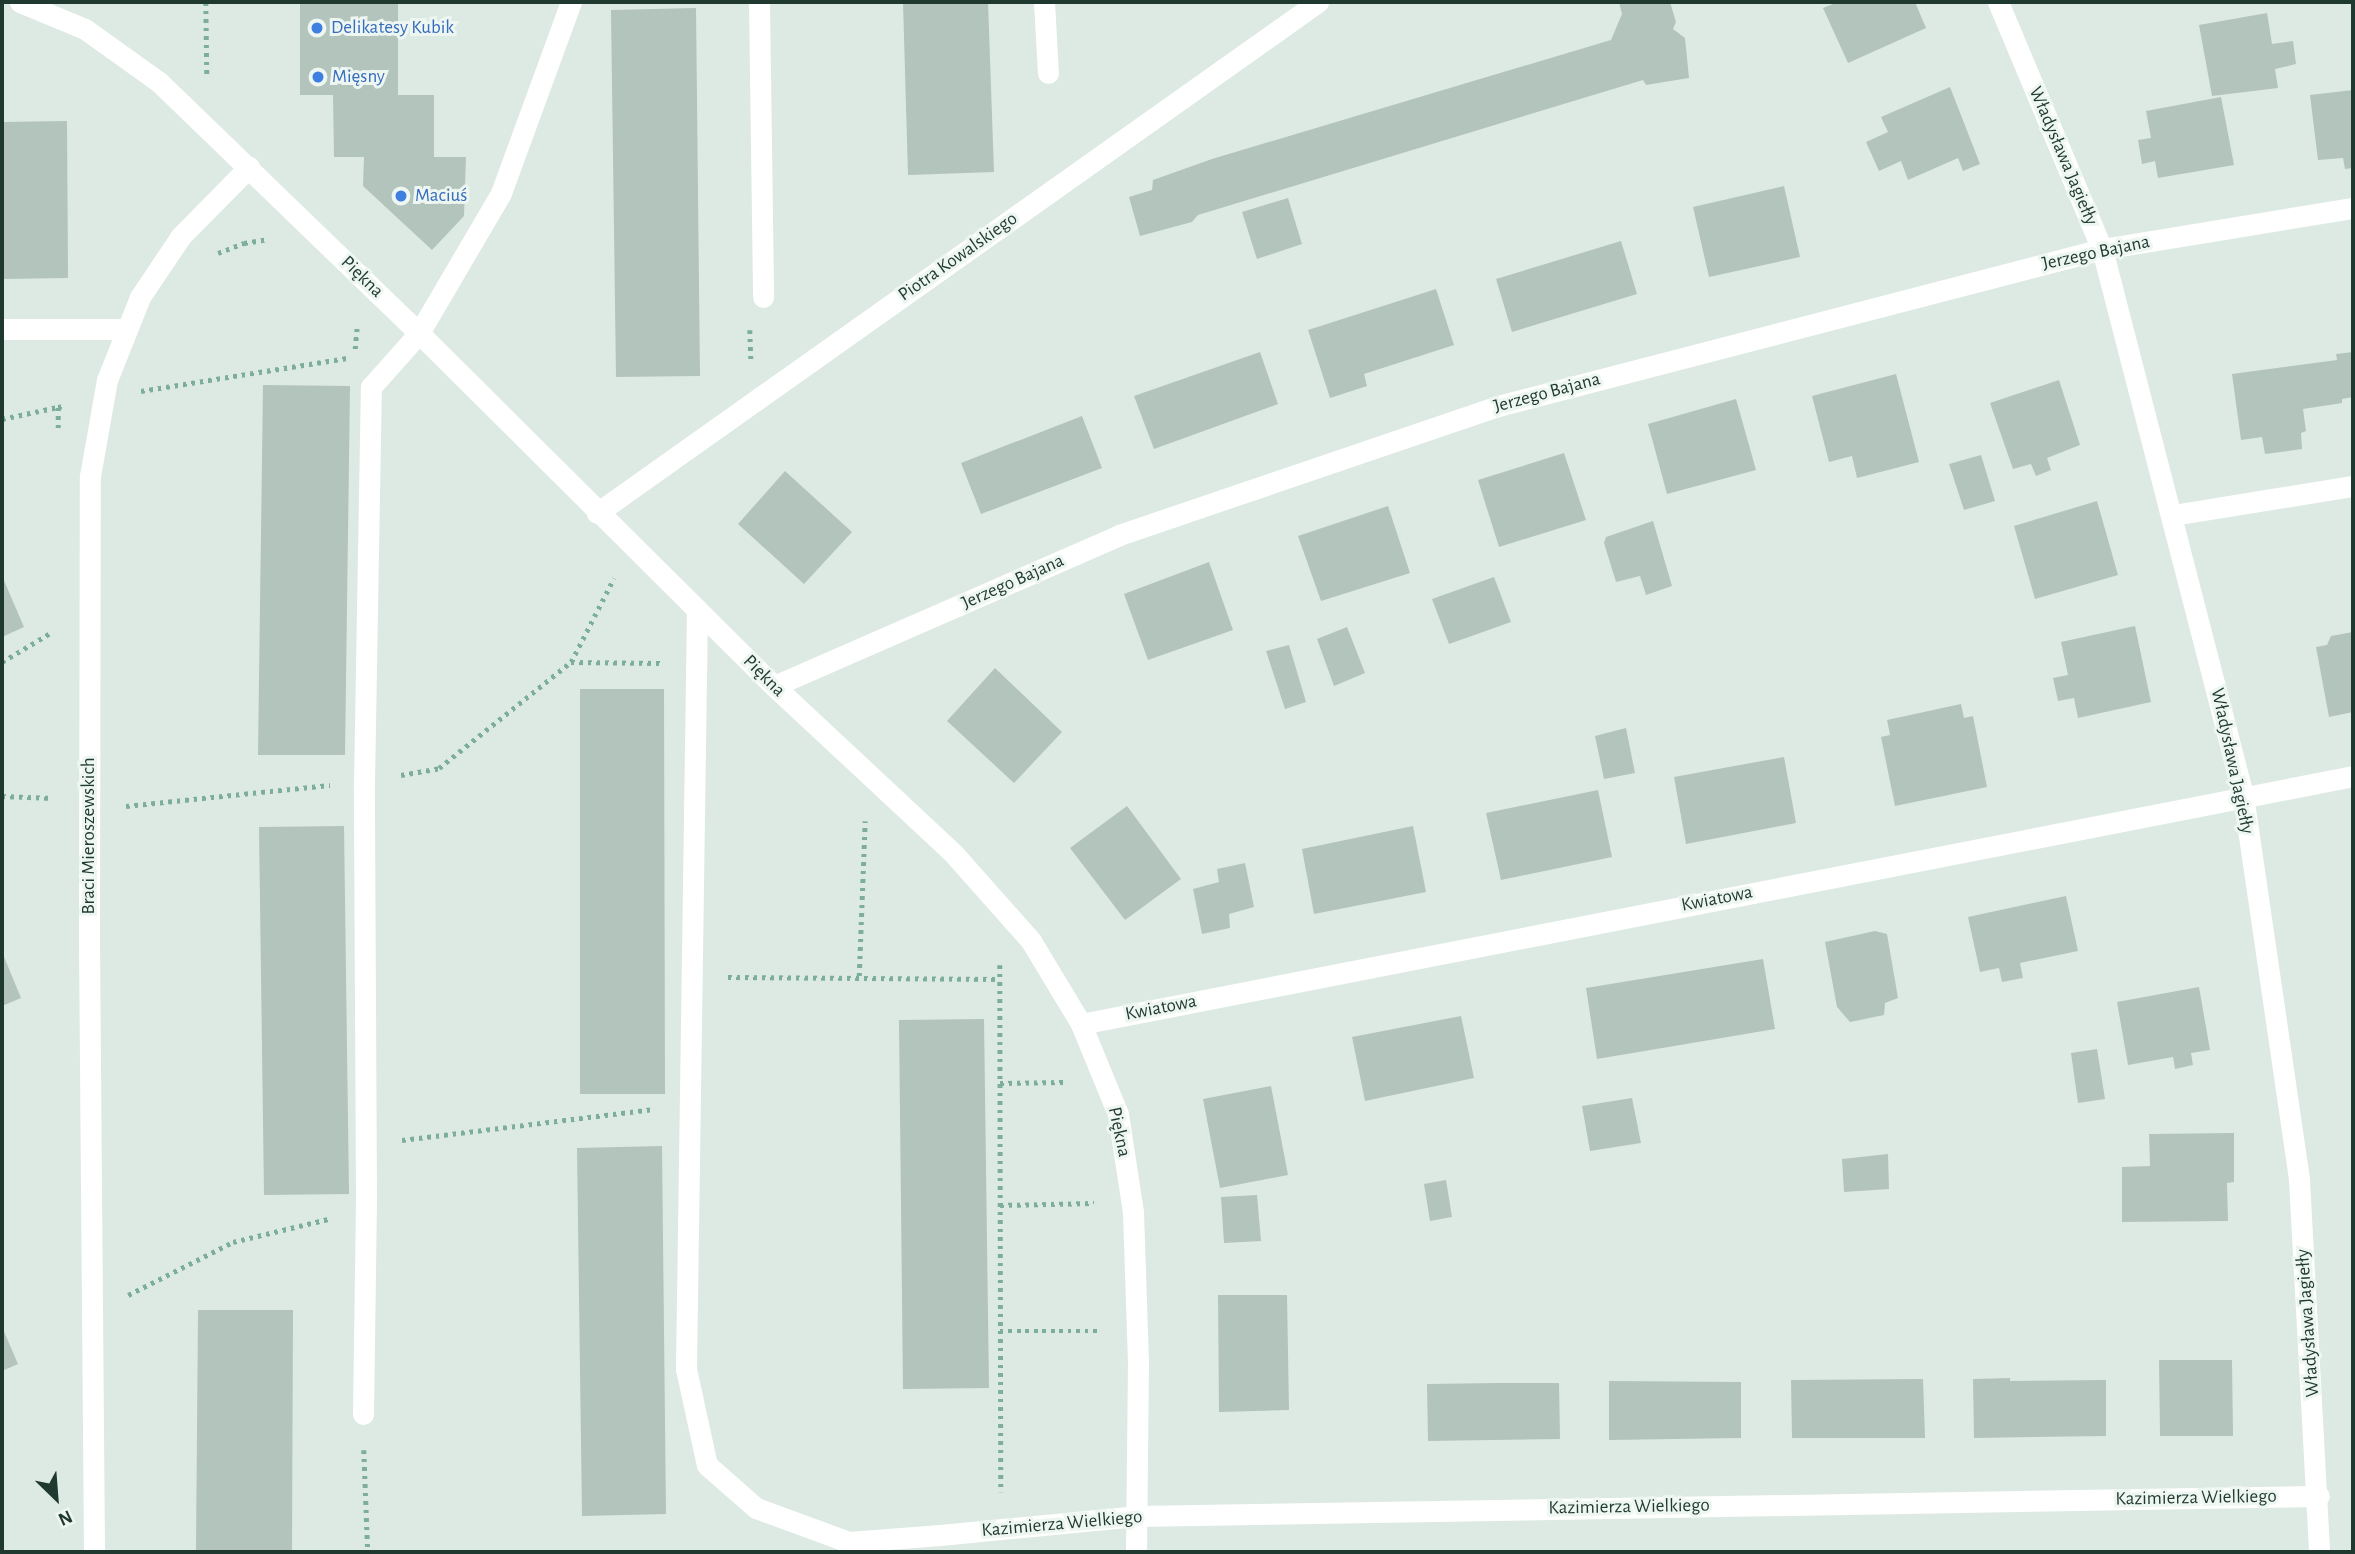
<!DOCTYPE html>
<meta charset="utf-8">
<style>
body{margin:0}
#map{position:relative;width:2355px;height:1554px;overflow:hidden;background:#ddeae3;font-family:"Alegreya Sans",sans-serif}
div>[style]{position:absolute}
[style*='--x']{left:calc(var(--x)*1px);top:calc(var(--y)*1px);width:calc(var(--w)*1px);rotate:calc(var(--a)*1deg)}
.building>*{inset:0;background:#b3c4bc}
.path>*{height:4.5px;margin-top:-2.25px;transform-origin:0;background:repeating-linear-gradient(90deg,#7dae9c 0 3.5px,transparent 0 8.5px)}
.lane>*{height:21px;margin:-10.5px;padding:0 10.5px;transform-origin:10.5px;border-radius:10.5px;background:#fff}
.street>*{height:21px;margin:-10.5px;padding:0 10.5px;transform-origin:10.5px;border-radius:10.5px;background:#fff}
.dots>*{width:19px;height:19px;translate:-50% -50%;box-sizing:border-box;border:4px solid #eef6f1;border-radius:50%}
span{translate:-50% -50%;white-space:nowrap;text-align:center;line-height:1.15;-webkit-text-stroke:6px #eef6f1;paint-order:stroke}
.shop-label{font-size:19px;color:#366cbe}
.left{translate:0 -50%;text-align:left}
.street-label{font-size:19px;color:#1f3931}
.frame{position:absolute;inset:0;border:4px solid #1f3931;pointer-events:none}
.north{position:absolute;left:21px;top:1463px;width:70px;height:70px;-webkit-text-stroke:5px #eef6f1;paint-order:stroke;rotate:155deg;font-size:19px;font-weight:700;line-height:28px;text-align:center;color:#1f3931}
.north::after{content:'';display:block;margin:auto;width:24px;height:32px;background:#1f3931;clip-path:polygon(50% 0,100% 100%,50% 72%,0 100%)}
</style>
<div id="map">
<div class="building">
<div style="clip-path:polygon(300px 2px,398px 2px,398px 95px,434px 95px,434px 157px,466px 157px,464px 216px,432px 250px,363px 186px,364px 157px,334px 157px,333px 95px,300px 95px)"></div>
<div style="clip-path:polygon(903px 2px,988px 2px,994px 172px,908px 175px)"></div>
<div style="clip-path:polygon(1619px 2px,1670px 2px,1676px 22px,1673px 29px,1685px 38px,1689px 78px,1646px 85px,1643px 80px,1198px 215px,1192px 222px,1140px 236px,1129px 197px,1152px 190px,1153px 180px,1212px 159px,1611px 40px,1622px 14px)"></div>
<div style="clip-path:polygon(1838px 2px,1915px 2px,1926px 28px,1848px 63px,1823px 8px)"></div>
<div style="clip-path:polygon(696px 8px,700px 376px,616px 377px,611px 10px)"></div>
<div style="clip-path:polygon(2267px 13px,2272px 44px,2293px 41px,2296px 64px,2275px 69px,2278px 88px,2212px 96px,2199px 25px)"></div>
<div style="clip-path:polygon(1950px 87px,1980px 164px,1963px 171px,1958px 158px,1908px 180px,1901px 161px,1879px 171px,1866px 142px,1888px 132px,1881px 117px)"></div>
<div style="clip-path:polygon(2353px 90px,2353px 168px,2345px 169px,2343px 158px,2318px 160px,2310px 95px)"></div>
<div style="clip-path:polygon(2221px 97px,2234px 165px,2158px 178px,2155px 161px,2142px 164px,2138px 140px,2151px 138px,2146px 111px)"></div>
<div style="clip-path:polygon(67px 121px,68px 278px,2px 279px,2px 122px)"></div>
<div style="clip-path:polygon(1784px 186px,1800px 257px,1709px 277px,1693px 207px)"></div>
<div style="clip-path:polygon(1288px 198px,1302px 244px,1257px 259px,1242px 212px)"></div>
<div style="clip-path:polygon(1621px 241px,1637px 294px,1512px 332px,1496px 279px)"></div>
<div style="clip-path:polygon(1436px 289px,1454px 345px,1364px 374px,1367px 386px,1330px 398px,1308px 330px)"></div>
<div style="clip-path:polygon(1260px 352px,1278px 404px,1154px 449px,1134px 396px)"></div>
<div style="clip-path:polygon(2353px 352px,2353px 397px,2342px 399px,2342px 403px,2303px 409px,2306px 431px,2301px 433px,2302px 449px,2265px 454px,2262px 437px,2241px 440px,2232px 374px,2337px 360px,2336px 354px)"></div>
<div style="clip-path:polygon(1896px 374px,1919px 462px,1857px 478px,1852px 456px,1829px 462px,1812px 396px)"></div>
<div style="clip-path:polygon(2059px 380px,2080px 445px,2047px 458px,2051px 470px,2036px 476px,2031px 464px,2013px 469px,1990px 403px)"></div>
<div style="clip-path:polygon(263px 385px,350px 386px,345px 755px,258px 755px)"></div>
<div style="clip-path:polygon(1736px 399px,1756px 470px,1667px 494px,1648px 424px)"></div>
<div style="clip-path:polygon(1082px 416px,1102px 468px,981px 514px,961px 463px)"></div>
<div style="clip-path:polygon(1564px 453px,1586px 520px,1499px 547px,1478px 480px)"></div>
<div style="clip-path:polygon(1981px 455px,1995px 501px,1964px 510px,1949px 464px)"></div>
<div style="clip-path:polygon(785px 471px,852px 532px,804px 584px,738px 524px)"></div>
<div style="clip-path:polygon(2097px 501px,2118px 575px,2035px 599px,2014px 526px)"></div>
<div style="clip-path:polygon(1388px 506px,1410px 573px,1321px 601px,1298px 536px)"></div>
<div style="clip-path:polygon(1653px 521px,1672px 586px,1646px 595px,1640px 576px,1616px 582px,1604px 543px,1606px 537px)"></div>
<div style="clip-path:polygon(1209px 562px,1233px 630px,1148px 660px,1124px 594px)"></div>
<div style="clip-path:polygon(2px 576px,24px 627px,2px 637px)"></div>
<div style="clip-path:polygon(1494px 577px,1511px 622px,1449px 644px,1432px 599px)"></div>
<div style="clip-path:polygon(2135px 626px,2151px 702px,2078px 718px,2074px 698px,2058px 701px,2053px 678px,2068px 675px,2061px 642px)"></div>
<div style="clip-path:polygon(1347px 627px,1365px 673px,1334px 686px,1317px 639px)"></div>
<div style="clip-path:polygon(2353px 632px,2353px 712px,2329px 717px,2316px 647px,2327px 645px,2331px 636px)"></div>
<div style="clip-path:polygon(1289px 645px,1306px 702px,1285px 709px,1266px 651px)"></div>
<div style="clip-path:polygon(995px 668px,1062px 732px,1014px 783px,947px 721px)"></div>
<div style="clip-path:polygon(580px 689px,664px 689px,665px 1094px,580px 1094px)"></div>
<div style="clip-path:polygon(1961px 704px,1964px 718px,1973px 716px,1987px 787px,1895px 806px,1881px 737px,1890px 735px,1887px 720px)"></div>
<div style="clip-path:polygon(1626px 728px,1635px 773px,1604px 779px,1595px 736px)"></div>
<div style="clip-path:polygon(1784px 757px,1796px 823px,1686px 844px,1674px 777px)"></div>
<div style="clip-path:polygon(1598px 790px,1612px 857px,1501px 880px,1486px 813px)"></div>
<div style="clip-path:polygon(1127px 806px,1181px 879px,1125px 920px,1070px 848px)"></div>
<div style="clip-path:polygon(344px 826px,349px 1194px,264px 1195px,259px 827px)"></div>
<div style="clip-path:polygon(1413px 826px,1426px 892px,1314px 914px,1302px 849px)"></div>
<div style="clip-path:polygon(1245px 863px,1254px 907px,1229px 914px,1230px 928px,1202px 934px,1193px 889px,1219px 882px,1217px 869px)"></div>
<div style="clip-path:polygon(2066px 896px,2078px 951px,2020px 963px,2023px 978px,2002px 982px,1999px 968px,1980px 972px,1968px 917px)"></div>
<div style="clip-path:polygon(1875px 931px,1887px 934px,1898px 998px,1885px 1003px,1884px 1015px,1850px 1022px,1837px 1007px,1825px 942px)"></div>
<div style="clip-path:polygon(2px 952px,21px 998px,2px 1006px)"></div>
<div style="clip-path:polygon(1763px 959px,1775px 1029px,1597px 1059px,1586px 988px)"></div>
<div style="clip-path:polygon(2199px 987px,2210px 1050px,2191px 1053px,2193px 1065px,2175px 1069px,2173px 1057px,2128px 1065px,2117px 1002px)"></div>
<div style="clip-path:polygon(1461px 1016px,1474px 1078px,1365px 1101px,1352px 1037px)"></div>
<div style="clip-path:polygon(984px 1019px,989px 1388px,903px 1389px,899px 1020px)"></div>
<div style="clip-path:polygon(2097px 1049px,2105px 1099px,2078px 1103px,2071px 1053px)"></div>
<div style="clip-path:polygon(1271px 1086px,1288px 1175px,1220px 1188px,1203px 1099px)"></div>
<div style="clip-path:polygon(1632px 1098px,1641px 1143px,1590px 1151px,1582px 1106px)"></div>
<div style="clip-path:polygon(2234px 1133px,2234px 1182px,2227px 1183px,2228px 1221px,2122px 1222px,2122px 1167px,2150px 1166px,2149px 1134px)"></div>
<div style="clip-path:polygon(662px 1146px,666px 1514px,582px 1516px,577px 1148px)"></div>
<div style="clip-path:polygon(1888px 1154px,1889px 1189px,1844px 1192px,1842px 1159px)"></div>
<div style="clip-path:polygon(1446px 1180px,1452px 1217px,1430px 1221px,1424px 1184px)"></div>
<div style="clip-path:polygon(1257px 1195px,1261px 1241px,1224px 1243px,1221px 1197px)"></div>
<div style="clip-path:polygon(1218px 1295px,1287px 1295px,1289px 1410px,1219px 1412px)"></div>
<div style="clip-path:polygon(198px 1310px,293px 1310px,292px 1552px,196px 1552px)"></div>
<div style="clip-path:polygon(2px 1327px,18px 1364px,2px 1371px)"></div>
<div style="clip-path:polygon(2159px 1360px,2232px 1360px,2233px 1436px,2160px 1436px)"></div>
<div style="clip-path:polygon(2010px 1378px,2010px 1381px,2106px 1380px,2106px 1436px,1974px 1438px,1973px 1379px)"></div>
<div style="clip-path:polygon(1923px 1379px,1925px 1438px,1792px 1438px,1791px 1380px)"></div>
<div style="clip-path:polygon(1609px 1381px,1741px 1382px,1741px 1438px,1609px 1440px)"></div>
<div style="clip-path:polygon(1496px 1383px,1559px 1383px,1560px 1439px,1428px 1441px,1427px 1384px)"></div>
</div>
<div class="path">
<div style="--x:206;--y:2;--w:73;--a:89.2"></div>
<div style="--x:218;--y:253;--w:28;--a:-21"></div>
<div style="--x:244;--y:243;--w:25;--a:-9"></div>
<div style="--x:750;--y:330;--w:29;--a:88"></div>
<div style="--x:355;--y:349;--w:23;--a:-85"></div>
<div style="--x:141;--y:391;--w:209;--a:-9.1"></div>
<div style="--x:2;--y:419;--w:57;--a:-12.1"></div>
<div style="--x:58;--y:428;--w:21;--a:-90"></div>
<div style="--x:58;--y:407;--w:6;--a:-9"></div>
<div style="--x:2;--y:662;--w:58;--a:-31"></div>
<div style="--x:571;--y:662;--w:90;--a:0.6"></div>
<div style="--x:401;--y:775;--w:39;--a:-10"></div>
<div style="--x:439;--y:768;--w:169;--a:-38.8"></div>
<div style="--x:571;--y:662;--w:94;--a:-62.9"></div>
<div style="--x:2;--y:796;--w:51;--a:2.2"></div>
<div style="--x:126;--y:806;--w:205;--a:-5.9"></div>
<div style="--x:1000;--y:965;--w:527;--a:89.89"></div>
<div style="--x:859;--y:976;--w:155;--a:-87.8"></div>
<div style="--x:728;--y:977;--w:272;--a:0.4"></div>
<div style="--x:1000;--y:1083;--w:64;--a:-0.9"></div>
<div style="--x:402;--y:1140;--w:254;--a:-7"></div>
<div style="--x:1000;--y:1205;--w:94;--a:-1.2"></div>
<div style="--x:128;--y:1295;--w:118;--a:-26.8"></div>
<div style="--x:233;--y:1242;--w:98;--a:-13.6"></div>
<div style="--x:1000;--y:1331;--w:101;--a:0"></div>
<div style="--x:364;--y:1450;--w:102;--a:87.8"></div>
</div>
<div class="lane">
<div style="--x:759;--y:2;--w:295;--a:89.2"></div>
<div style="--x:1044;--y:2;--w:71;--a:86.8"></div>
<div style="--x:2;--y:329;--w:125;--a:0"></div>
<div style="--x:697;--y:609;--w:760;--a:90.83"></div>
<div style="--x:686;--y:1369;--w:98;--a:77.7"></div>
<div style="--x:707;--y:1465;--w:65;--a:41.3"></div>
<div style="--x:756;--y:1508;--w:99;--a:20.1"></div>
<div style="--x:849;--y:1542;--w:91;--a:-4.4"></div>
<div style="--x:363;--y:1414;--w:218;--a:-89.2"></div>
<div style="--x:366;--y:1196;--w:414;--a:-90.3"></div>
<div style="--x:364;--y:782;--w:395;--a:-89"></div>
<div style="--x:371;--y:387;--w:72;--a:-48.4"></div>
<div style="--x:419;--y:333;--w:162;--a:-59.6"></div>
<div style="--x:501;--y:193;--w:203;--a:-69.9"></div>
</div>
<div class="street">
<div style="--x:20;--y:2;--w:70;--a:22.6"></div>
<div style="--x:85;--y:29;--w:91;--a:35.6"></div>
<div style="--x:159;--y:82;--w:361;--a:44"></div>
<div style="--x:419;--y:333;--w:501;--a:44.84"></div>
<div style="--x:774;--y:686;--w:245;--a:43"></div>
<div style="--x:953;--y:853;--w:118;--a:48.4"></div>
<div style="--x:1031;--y:941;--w:97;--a:58.9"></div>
<div style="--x:1081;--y:1024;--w:97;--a:67.7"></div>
<div style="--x:1118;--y:1114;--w:99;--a:81.3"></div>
<div style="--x:1133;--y:1212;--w:149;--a:88.1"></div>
<div style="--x:1138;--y:1361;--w:191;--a:90.6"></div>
<div style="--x:1998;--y:2;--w:268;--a:67.2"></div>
<div style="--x:2102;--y:249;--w:564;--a:75.52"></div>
<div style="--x:2243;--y:795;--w:389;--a:81.7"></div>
<div style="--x:2299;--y:1180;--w:373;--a:86.9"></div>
<div style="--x:597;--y:513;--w:884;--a:-35.33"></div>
<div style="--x:2173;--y:515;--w:182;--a:-9.2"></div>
<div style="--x:774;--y:686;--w:377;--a:-23.6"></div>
<div style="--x:1119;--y:535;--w:400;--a:-18.8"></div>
<div style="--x:1498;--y:406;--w:624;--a:-14.57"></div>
<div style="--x:2102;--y:249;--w:254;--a:-9.3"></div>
<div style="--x:1081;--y:1024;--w:1296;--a:-11.03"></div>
<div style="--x:940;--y:1535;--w:197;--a:-5.5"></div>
<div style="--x:1136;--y:1516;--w:1183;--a:-0.97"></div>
<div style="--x:94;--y:1552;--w:611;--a:-90.47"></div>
<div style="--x:89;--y:941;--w:465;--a:-89.9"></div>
<div style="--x:90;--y:476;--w:97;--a:-80"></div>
<div style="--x:107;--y:380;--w:89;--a:-68.3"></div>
<div style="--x:140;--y:297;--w:73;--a:-56.1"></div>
<div style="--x:181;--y:236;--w:97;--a:-45.4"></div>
</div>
<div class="dots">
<div style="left:317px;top:28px;background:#3f7fe0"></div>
<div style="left:318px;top:77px;background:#3f7fe0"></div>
<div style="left:401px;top:196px;background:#3f7fe0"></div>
</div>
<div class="shop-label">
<span class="left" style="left:331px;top:28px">Delikatesy Kubik</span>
<span class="left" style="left:332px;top:77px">Mięsny</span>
<span class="left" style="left:415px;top:196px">Maciuś</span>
</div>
<div class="street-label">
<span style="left:2063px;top:156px;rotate:67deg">Władysława Jagiełły</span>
<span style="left:2096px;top:253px;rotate:-12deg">Jerzego Bajana</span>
<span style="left:958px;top:257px;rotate:-35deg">Piotra Kowalskiego</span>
<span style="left:362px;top:277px;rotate:44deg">Piękna</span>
<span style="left:1547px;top:393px;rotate:-15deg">Jerzego Bajana</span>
<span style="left:1013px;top:582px;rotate:-24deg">Jerzego Bajana</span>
<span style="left:764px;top:676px;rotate:45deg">Piękna</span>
<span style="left:2232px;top:761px;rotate:78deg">Władysława Jagiełły</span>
<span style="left:89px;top:836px;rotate:-90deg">Braci Mieroszewskich</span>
<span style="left:1717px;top:899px;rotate:-11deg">Kwiatowa</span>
<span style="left:1161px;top:1008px;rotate:-11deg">Kwiatowa</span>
<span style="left:1119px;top:1132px;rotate:78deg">Piękna</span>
<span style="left:2308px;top:1323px;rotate:-94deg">Władysława Jagiełły</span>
<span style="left:2196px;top:1498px;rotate:-1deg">Kazimierza Wielkiego</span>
<span style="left:1629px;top:1507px;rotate:-1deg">Kazimierza Wielkiego</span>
<span style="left:1062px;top:1524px;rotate:-5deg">Kazimierza Wielkiego</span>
</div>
<div class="frame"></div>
<div class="north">N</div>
</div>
